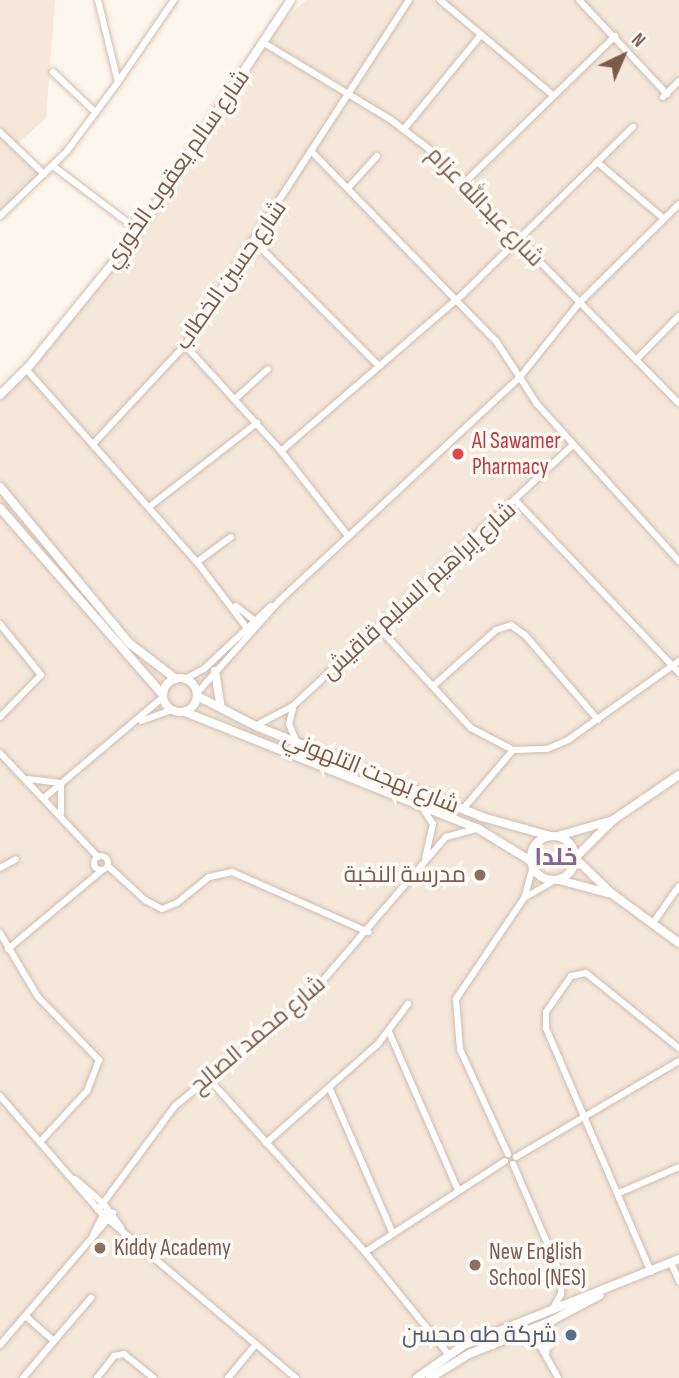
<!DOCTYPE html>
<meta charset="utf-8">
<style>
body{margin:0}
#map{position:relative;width:679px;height:1378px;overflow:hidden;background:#fdf6ec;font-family:"Sofia Sans Condensed",Cairo,sans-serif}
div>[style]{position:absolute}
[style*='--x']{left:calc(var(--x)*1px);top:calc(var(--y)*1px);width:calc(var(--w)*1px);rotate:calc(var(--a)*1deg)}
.residential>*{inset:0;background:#f5e8da}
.roads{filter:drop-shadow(0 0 2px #d1beb0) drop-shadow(0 0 2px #d1beb0)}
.minor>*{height:6px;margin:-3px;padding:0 3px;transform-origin:3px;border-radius:3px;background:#fff}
.minor>.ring{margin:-3px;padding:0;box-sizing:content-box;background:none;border:6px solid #fff;border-radius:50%}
.tertiary>*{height:8px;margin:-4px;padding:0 4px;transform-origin:4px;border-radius:4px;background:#fff}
.tertiary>.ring{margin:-4px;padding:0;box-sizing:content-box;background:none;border:8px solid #fff;border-radius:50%}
.dots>*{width:19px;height:19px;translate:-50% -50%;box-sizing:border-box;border:4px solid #fffaf3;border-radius:50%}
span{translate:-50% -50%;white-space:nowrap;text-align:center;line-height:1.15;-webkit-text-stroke:7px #fffaf3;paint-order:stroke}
.street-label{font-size:23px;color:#7a5c4d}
.health-label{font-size:23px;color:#be3a42}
.left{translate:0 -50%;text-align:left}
.education-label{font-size:23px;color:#785e54}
.right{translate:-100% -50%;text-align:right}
.service-label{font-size:23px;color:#4e5e75}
.neighbourhood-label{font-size:24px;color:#846695;font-weight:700}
.north{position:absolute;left:588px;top:21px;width:70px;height:70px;-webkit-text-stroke:5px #fffaf3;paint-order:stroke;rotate:44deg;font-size:19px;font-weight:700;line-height:28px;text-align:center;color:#7a5c4d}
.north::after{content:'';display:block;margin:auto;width:24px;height:32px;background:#7a5c4d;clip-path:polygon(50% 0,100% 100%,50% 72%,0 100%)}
</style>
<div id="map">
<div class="residential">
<div style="clip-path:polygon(0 0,55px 0,46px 118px,15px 146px,39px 175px,0 213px)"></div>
<div style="clip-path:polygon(306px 0,679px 0,679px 1378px,0 1378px,0 398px,163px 208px,277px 27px)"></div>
</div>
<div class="roads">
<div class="minor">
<div style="--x:440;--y:0;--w:148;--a:40.1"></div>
<div style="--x:579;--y:0;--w:129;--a:46.9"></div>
<div style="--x:264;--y:43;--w:149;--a:31.2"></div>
<div style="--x:391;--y:120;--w:48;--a:37.3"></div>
<div style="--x:429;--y:149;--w:356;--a:45.5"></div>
<div style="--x:53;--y:72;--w:59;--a:43.6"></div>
<div style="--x:118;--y:82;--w:99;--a:-55.7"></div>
<div style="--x:663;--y:97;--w:23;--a:-45"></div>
<div style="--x:404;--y:129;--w:122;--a:-50.7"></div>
<div style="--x:0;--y:132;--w:61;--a:43.7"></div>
<div style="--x:313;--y:153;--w:262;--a:45.8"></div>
<div style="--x:496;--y:341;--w:75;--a:56.9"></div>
<div style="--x:537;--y:404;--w:212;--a:47.9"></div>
<div style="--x:597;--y:162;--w:87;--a:40.3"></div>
<div style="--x:53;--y:166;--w:108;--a:37.1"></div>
<div style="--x:464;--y:183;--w:211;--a:-44.2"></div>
<div style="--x:348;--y:188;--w:43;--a:-47.8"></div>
<div style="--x:0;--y:216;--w:93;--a:-44.1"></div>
<div style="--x:67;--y:151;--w:86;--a:-53.5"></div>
<div style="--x:118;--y:82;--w:84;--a:-103.7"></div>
<div style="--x:255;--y:242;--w:174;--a:45"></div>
<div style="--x:185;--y:345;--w:143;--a:47.8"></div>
<div style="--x:281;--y:451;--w:108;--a:51.8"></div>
<div style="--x:636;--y:360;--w:62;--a:-45.7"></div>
<div style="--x:26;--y:369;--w:258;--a:48.5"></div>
<div style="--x:197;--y:562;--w:88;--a:52.9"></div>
<div style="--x:236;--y:398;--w:43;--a:-42.2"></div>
<div style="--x:94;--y:443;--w:134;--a:-47.1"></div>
<div style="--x:185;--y:345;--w:411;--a:-57"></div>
<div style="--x:281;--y:451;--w:242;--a:-40.8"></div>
<div style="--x:464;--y:293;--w:237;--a:-44.5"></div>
<div style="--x:517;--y:502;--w:236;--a:46.5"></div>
<div style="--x:149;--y:507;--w:137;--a:-37.9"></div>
<div style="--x:197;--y:562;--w:42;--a:-36.3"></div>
<div style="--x:236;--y:606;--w:24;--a:38"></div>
<div style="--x:0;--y:624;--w:65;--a:51.2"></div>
<div style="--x:41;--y:675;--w:59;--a:134.3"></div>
<div style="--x:379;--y:628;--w:136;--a:47.4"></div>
<div style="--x:471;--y:728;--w:47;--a:27.6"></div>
<div style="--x:513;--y:750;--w:34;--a:-2"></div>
<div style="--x:547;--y:749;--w:23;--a:-23"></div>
<div style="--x:568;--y:740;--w:136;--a:-35.4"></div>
<div style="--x:185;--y:679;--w:21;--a:-28"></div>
<div style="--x:204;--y:669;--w:92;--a:-43.2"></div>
<div style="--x:433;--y:686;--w:84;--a:-41.6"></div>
<div style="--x:496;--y:630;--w:16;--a:-18"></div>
<div style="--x:511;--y:625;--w:17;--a:36"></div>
<div style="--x:525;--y:635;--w:112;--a:49.3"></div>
<div style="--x:197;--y:693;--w:123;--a:-48.3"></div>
<div style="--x:279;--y:601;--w:329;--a:-42.9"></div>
<div style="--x:520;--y:377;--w:95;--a:-51.4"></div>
<div style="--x:579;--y:303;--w:141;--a:-44.7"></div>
<div style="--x:293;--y:708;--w:16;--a:104"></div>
<div style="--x:289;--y:724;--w:21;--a:67"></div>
<div style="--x:141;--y:721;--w:33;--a:-20"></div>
<div style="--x:257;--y:725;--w:41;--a:-27.8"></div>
<div style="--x:293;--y:706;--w:383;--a:-43"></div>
<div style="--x:0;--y:753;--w:143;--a:46.7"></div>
<div style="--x:28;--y:779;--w:33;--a:7"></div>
<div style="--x:61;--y:783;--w:31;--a:90"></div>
<div style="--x:44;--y:798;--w:156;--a:-40.3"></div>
<div style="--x:422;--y:807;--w:20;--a:57"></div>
<div style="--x:433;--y:824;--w:35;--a:103"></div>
<div style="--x:463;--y:809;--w:77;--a:-49.7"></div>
<div class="ring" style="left:94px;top:856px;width:8px;height:8px"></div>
<div style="--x:108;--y:866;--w:50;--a:42.6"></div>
<div style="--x:145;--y:900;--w:19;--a:28"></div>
<div style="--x:162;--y:909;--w:16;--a:-22"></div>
<div style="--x:177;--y:903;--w:41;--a:-39.1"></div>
<div style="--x:209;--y:877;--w:24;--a:-12"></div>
<div style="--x:232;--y:872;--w:149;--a:23.8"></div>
<div style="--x:0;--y:868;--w:18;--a:-29"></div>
<div style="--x:525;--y:896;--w:31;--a:-75"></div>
<div style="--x:653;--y:923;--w:45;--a:-54.9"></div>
<div style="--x:0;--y:933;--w:74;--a:59.3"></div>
<div style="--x:38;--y:997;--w:88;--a:45.9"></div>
<div style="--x:99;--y:1060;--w:33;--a:111"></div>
<div style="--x:87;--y:1091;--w:67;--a:132.6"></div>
<div style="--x:8;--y:949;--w:123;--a:-40"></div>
<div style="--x:389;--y:1032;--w:172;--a:66.4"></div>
<div style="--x:208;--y:1078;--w:234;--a:47.9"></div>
<div style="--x:365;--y:1252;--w:133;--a:50.8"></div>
<div style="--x:330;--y:1089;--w:158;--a:66.5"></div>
<div style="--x:0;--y:1096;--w:157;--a:49.1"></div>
<div style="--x:103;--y:1215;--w:253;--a:40.2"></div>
<div style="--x:266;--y:1143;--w:149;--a:-41.5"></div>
<div style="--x:378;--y:1044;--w:50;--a:-53.1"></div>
<div style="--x:508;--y:1154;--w:115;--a:-114.6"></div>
<div style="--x:460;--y:1049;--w:50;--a:-94.6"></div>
<div style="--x:456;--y:999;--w:122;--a:-56"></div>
<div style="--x:524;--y:898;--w:34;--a:-30"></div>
<div style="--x:516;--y:1157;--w:189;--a:-30.5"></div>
<div style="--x:513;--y:1164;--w:123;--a:66.6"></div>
<div style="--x:562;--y:1277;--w:17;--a:93"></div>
<div style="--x:561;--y:1294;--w:18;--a:119"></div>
<div style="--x:75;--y:1179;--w:37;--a:41"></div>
<div style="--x:103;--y:1203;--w:31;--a:54"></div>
<div style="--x:619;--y:1193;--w:65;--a:-23.4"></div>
<div style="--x:98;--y:1210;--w:129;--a:-53.5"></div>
<div style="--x:175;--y:1106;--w:179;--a:-39.6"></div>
<div style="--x:313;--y:992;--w:204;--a:-49.4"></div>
<div style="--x:446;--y:837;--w:30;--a:-15"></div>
<div style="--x:93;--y:1235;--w:25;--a:-63"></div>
<div style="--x:365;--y:1252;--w:167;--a:-33"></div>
<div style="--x:671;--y:1263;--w:20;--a:66"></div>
<div style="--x:651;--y:1272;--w:266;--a:-113.3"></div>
<div style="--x:546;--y:1028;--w:16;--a:-90"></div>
<div style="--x:546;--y:1012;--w:44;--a:-55.2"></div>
<div style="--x:571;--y:976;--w:15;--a:-11"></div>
<div style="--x:586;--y:973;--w:119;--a:38.9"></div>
<div style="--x:518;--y:1334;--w:26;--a:29"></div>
<div style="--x:541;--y:1347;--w:35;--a:61"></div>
<div style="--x:54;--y:1341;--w:57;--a:-49.3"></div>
<div style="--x:0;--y:1345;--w:174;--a:-49.4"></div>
<div style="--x:546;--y:1354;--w:33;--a:-81"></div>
<div style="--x:23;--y:1378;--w:48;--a:-50"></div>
<div style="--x:54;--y:1341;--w:38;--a:-139"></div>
<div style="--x:97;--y:1378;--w:28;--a:-52"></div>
<div style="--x:114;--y:1356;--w:10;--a:-11"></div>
<div style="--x:124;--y:1354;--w:38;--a:39"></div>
<div style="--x:228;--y:1378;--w:44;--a:-50.5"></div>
</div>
<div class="tertiary">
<div style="--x:0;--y:395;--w:42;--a:-45"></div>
<div style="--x:30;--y:365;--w:165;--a:-50.9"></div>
<div style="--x:134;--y:237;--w:284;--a:-56.5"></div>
<div style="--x:0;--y:487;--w:202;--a:50.4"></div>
<div style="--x:129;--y:643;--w:59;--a:37.5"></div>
<div style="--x:0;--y:508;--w:248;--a:48.9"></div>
<div style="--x:215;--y:671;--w:36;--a:81"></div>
<div class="ring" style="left:163px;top:678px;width:26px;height:26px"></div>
<div style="--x:197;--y:696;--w:66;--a:27"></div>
<div style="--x:256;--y:726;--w:244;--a:21.9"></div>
<div style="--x:482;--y:817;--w:71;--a:15.6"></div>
<div style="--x:185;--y:712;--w:314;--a:21.7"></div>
<div style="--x:477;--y:828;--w:63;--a:31.4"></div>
<div class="ring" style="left:531px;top:836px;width:36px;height:36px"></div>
<div style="--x:558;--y:836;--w:54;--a:-16.1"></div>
<div style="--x:576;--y:857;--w:52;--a:-45"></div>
<div style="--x:613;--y:820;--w:80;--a:-34.3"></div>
<div style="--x:576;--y:859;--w:49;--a:44.2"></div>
<div style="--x:611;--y:893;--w:84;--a:36.3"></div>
<div style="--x:559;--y:880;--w:51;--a:14.9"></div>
<div style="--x:417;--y:1378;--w:57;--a:-35.1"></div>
<div style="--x:464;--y:1345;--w:232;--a:-21.8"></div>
<div style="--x:430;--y:1378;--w:46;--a:-31.6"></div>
<div style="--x:469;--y:1354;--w:88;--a:-21.9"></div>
<div style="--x:551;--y:1321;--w:55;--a:-28"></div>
</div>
</div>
<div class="dots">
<div style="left:458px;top:454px;background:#e0444e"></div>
<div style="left:480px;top:875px;background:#8d6e63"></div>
<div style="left:100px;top:1248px;background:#8d6e63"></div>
<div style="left:475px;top:1265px;background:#8d6e63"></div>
<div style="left:571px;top:1335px;background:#5c6f8a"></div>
</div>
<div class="street-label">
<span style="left:177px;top:169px;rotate:-55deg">شارع سالم يعقوب الخوري</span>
<span style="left:485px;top:207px;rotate:46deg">شارع عبدالله عزام</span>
<span style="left:231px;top:275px;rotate:-55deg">شارع حسين الخطاب</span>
<span style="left:419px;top:591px;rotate:-42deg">شارع إبراهيم السليم قاقيش</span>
<span style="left:371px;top:772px;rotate:22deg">شارع بهجت التلهوني</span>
<span style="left:258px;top:1035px;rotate:-40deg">شارع محمد الصالح</span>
</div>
<div class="health-label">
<span class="left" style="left:472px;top:454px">Al Sawamer<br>Pharmacy</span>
</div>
<div class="education-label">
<span class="right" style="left:466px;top:875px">مدرسة النخبة</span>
<span class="left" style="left:114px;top:1248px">Kiddy Academy</span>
<span class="left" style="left:489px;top:1265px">New English<br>School (NES)</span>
</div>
<div class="service-label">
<span class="right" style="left:557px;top:1335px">شركة طه محسن</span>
</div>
<div class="neighbourhood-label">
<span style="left:556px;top:858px">خلدا</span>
</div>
<div class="north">N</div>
</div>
